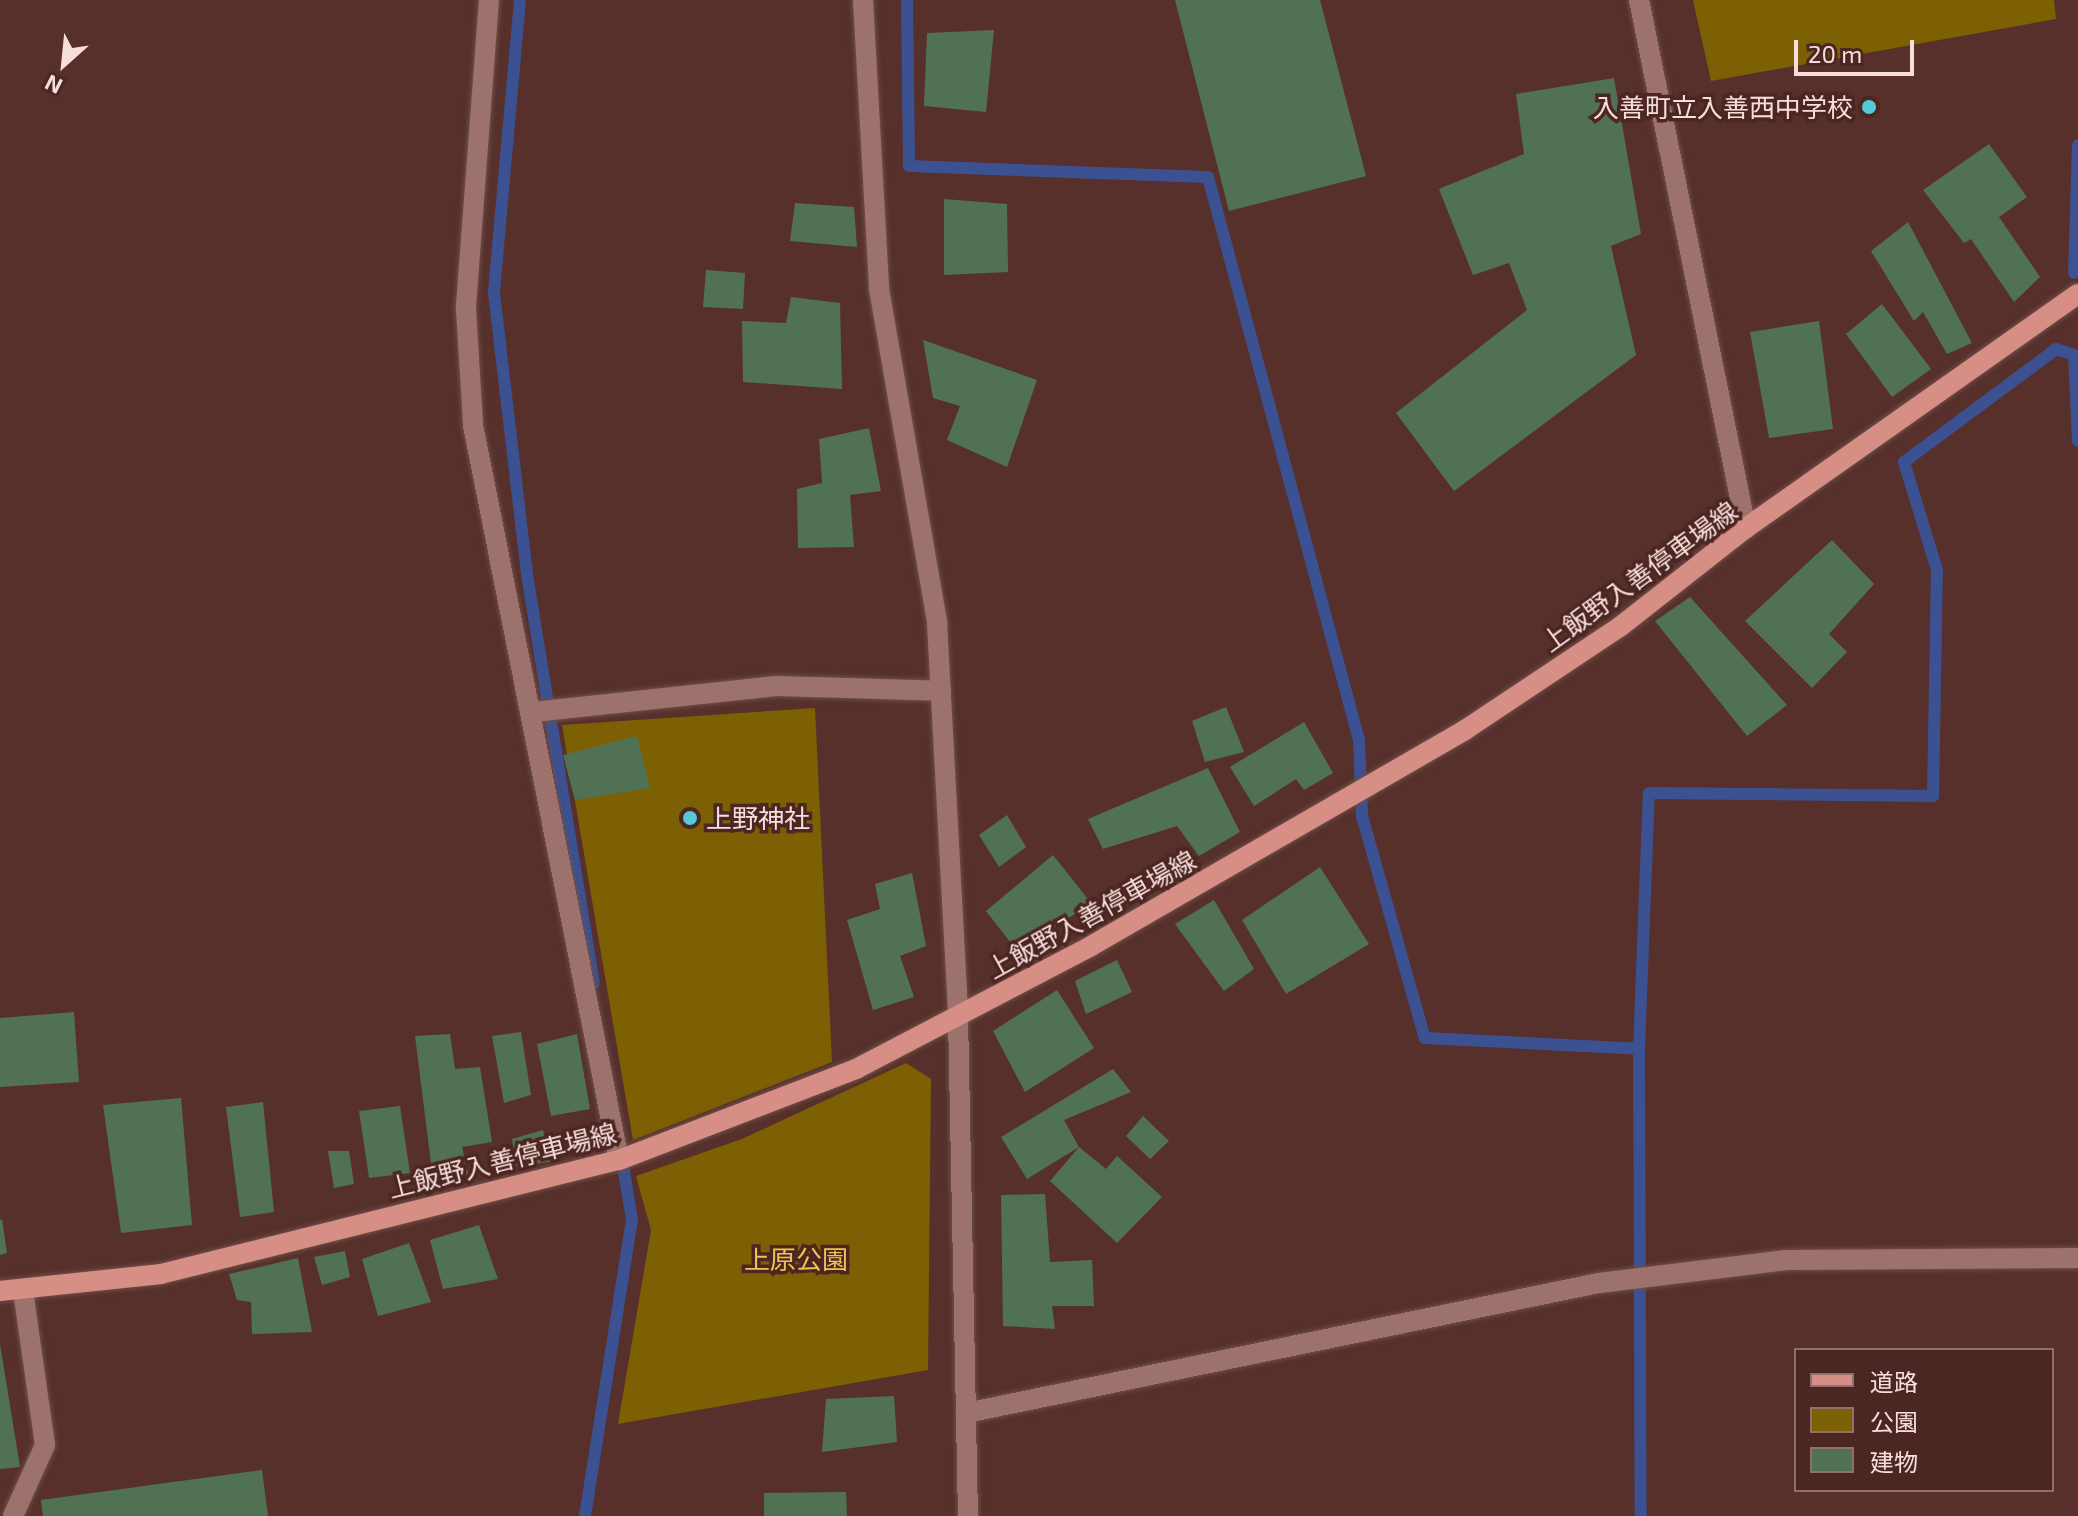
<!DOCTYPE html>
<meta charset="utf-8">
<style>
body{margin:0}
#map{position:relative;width:2078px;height:1516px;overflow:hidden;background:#57302b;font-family:"Exo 2","Noto Sans JP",sans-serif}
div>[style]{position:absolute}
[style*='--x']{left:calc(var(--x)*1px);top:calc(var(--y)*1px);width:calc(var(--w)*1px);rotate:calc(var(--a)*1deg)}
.green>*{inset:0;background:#7d6003}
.stream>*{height:12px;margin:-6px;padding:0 6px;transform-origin:6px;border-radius:6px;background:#3b5192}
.building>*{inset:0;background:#517155}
.roads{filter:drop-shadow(0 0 2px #704f4b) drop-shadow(0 0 2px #704f4b)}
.minor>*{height:20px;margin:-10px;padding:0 10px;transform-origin:10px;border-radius:10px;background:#9e726c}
.major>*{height:20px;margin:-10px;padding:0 10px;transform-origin:10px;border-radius:10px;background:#d68e85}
.dots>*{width:22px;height:22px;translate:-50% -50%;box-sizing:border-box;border:4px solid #4c2622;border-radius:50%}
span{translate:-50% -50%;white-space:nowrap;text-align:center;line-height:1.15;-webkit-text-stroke:7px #4c2622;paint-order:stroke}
.poi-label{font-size:26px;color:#f7deda}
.right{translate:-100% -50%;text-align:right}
.left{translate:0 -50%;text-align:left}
.street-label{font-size:26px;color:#f7deda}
.park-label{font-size:26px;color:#f0c34e}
.legend{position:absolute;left:1794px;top:1348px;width:260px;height:144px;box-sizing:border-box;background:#4c2622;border:2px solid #90706c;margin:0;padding:10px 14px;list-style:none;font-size:24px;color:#f7deda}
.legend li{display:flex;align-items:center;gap:16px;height:40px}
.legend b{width:40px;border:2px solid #90706c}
.north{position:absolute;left:24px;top:24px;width:80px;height:80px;-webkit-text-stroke:6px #4c2622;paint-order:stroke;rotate:207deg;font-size:22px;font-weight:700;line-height:32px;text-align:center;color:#f7deda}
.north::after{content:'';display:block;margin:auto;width:28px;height:36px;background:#f7deda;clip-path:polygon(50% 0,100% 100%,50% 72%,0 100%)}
.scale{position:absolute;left:1794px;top:40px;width:120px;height:36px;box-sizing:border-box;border:4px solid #f7deda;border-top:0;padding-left:10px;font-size:24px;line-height:28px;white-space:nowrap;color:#f7deda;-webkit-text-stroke:6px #4c2622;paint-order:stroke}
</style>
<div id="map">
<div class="green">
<div style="clip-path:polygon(1693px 0,2054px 0,2056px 19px,1711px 81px)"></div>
<div style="clip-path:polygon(815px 708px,832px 1062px,633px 1140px,562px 725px)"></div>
<div style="clip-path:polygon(906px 1063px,931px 1079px,928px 1370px,618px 1424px,651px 1230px,636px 1176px,742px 1139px)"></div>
</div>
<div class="stream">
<div style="--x:520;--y:0;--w:294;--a:95.1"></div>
<div style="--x:494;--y:293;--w:284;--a:83.3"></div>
<div style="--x:527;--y:575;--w:414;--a:80.7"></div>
<div style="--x:907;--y:0;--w:166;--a:89.3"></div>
<div style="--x:909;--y:166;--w:299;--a:2.1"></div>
<div style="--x:1208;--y:177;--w:583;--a:74.99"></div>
<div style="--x:1359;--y:740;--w:76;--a:87.7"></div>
<div style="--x:1362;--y:816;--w:231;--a:74.2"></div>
<div style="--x:1425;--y:1038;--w:214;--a:2.9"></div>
<div style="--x:1639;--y:1049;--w:467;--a:89.8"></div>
<div style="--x:2074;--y:273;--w:128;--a:-88.2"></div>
<div style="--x:1639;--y:1049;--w:256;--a:-87.8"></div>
<div style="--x:1649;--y:793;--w:284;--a:0.6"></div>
<div style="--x:1933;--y:796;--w:226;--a:-89"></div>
<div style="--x:1937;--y:570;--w:113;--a:-107"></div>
<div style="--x:1904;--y:462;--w:189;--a:-36.6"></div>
<div style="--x:2056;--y:349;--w:19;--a:18"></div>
<div style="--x:2074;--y:355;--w:86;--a:87.3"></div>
<div style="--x:585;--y:1516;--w:300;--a:-81"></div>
<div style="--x:632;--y:1220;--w:68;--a:-99.3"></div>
</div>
<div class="building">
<div style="clip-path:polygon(1175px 0,1320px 0,1366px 176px,1229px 211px)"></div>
<div style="clip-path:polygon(994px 30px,986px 112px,924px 106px,927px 33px)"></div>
<div style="clip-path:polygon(1614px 78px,1641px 234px,1611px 246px,1636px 355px,1454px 491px,1396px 413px,1527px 310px,1509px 263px,1473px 275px,1439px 189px,1524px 154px,1516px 94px)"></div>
<div style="clip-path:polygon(1989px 144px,2027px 197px,1999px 217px,2040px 277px,2014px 302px,1971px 239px,1964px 243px,1923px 190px)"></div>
<div style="clip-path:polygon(944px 199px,1007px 204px,1008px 272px,944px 275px)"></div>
<div style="clip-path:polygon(795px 203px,854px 207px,857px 247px,790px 241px)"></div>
<div style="clip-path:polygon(1908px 222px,1972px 343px,1947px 354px,1923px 312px,1914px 321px,1871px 251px)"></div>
<div style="clip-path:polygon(706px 270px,745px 273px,743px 309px,703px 307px)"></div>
<div style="clip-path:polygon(791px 297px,840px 303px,842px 389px,743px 382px,742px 321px,786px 323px)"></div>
<div style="clip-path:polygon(1882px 304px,1931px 369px,1892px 397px,1846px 334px)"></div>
<div style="clip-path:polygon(1819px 321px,1833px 429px,1769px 438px,1750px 332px)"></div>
<div style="clip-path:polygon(923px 340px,1037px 380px,1007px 467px,947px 440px,960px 406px,933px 398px)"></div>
<div style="clip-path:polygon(869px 428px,881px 491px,850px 495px,854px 547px,798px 548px,797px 489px,822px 483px,819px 439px)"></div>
<div style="clip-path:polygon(1832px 540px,1874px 584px,1829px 634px,1847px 652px,1812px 688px,1745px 621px)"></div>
<div style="clip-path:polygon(1690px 597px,1787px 705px,1747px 736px,1655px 621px)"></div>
<div style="clip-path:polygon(1226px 707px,1244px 752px,1205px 762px,1192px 721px)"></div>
<div style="clip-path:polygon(1304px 722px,1333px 773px,1304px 790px,1296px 779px,1254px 806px,1230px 767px)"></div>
<div style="clip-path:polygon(637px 736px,650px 788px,575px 800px,563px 755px)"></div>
<div style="clip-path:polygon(1208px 768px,1240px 832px,1199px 856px,1177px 826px,1103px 849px,1088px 819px)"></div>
<div style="clip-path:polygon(1007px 815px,1026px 847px,999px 867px,979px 835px)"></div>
<div style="clip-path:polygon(1053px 855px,1091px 903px,1018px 952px,986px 911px)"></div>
<div style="clip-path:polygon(1320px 867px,1369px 944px,1286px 994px,1242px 920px)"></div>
<div style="clip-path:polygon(912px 873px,926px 946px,900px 956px,914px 997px,873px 1010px,847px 920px,880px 909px,875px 884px)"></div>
<div style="clip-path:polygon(1214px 900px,1254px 969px,1224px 991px,1175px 924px)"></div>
<div style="clip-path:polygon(1117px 960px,1132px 992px,1086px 1014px,1075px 981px)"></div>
<div style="clip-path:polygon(1057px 990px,1094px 1048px,1025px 1092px,993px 1031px)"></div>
<div style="clip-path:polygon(74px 1012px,79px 1082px,0 1087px,0 1018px)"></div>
<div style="clip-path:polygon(521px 1032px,531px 1095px,504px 1103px,492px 1036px)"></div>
<div style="clip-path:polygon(450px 1034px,455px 1069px,480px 1067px,492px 1142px,462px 1147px,469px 1177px,433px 1179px,415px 1036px)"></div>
<div style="clip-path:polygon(577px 1034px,590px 1109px,551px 1116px,537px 1044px)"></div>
<div style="clip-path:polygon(1113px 1069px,1131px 1092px,1064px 1120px,1079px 1147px,1106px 1169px,1117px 1156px,1162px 1197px,1117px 1243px,1050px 1181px,1079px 1147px,1027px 1179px,1001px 1137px)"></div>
<div style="clip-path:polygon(181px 1098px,192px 1225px,121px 1233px,103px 1105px)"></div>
<div style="clip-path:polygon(263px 1102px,274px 1212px,240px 1217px,226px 1107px)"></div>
<div style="clip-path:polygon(400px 1106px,410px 1173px,369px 1178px,359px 1111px)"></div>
<div style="clip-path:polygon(1143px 1116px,1169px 1141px,1150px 1159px,1126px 1136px)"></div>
<div style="clip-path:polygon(543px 1130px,550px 1162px,516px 1166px,512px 1139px)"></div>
<div style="clip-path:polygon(328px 1151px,349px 1151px,354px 1184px,334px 1188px)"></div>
<div style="clip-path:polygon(1045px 1194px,1050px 1262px,1092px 1260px,1094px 1306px,1052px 1306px,1055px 1329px,1003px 1326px,1001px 1195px)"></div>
<div style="clip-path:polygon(2px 1219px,7px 1253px,0 1255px,0 1220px)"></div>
<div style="clip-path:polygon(479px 1225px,498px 1279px,443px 1289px,430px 1240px)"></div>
<div style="clip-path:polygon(409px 1243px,431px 1302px,378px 1316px,362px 1259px)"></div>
<div style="clip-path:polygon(345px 1251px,350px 1277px,322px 1285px,314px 1257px)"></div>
<div style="clip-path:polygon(298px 1258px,312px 1332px,252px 1334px,251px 1302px,237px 1300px,229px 1274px)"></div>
<div style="clip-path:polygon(0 1344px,20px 1467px,0 1469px)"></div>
<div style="clip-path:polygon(894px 1396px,897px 1442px,822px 1452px,826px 1399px)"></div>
<div style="clip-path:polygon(262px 1470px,268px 1516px,43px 1516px,41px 1500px)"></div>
<div style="clip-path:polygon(846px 1492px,847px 1516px,764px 1516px,764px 1493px)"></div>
</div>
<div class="roads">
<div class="minor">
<div style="--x:489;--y:0;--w:310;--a:94.3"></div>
<div style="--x:466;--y:309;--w:116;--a:86.5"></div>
<div style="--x:473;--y:425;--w:749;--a:78.77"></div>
<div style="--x:863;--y:0;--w:289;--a:86.8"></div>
<div style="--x:879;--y:289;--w:339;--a:80.1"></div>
<div style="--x:937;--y:623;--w:393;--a:86.9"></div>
<div style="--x:958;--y:1015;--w:501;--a:88.86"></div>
<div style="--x:1639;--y:0;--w:539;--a:78.54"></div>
<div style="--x:533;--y:712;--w:245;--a:-6.1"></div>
<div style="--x:777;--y:686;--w:164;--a:1.7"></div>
<div style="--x:966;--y:1413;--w:646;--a:-11.61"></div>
<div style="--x:1599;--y:1283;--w:189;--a:-7"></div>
<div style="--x:1787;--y:1260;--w:291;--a:-0.4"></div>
<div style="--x:13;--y:1516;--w:78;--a:-65.7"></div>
<div style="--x:45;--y:1445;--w:156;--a:-98.1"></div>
</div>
<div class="major">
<div style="--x:0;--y:1291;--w:162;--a:-6"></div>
<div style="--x:161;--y:1274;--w:472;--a:-14"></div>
<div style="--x:619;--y:1160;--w:254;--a:-21"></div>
<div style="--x:856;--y:1069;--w:265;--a:-27.6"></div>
<div style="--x:1091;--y:946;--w:432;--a:-30"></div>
<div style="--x:1465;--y:730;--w:187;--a:-33.7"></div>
<div style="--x:1621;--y:626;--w:159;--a:-38.1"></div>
<div style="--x:1746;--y:528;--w:406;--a:-35.2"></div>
</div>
</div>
<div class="dots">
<div style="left:1869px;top:107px;background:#53cbdb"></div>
<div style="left:690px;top:818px;background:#53cbdb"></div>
</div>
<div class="poi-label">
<span class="right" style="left:1853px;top:107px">入善町立入善西中学校</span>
<span class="left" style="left:706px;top:818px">上野神社</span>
</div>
<div class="street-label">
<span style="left:1639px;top:576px;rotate:-36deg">上飯野入善停車場線</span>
<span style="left:1091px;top:914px;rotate:-29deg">上飯野入善停車場線</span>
<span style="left:502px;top:1160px;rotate:-14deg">上飯野入善停車場線</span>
</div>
<div class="park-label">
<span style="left:796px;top:1259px">上原公園</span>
</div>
<ul class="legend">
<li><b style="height:10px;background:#d68e85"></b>道路</li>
<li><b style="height:22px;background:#7d6003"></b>公園</li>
<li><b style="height:22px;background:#517155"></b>建物</li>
</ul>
<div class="north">N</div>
<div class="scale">20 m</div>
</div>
